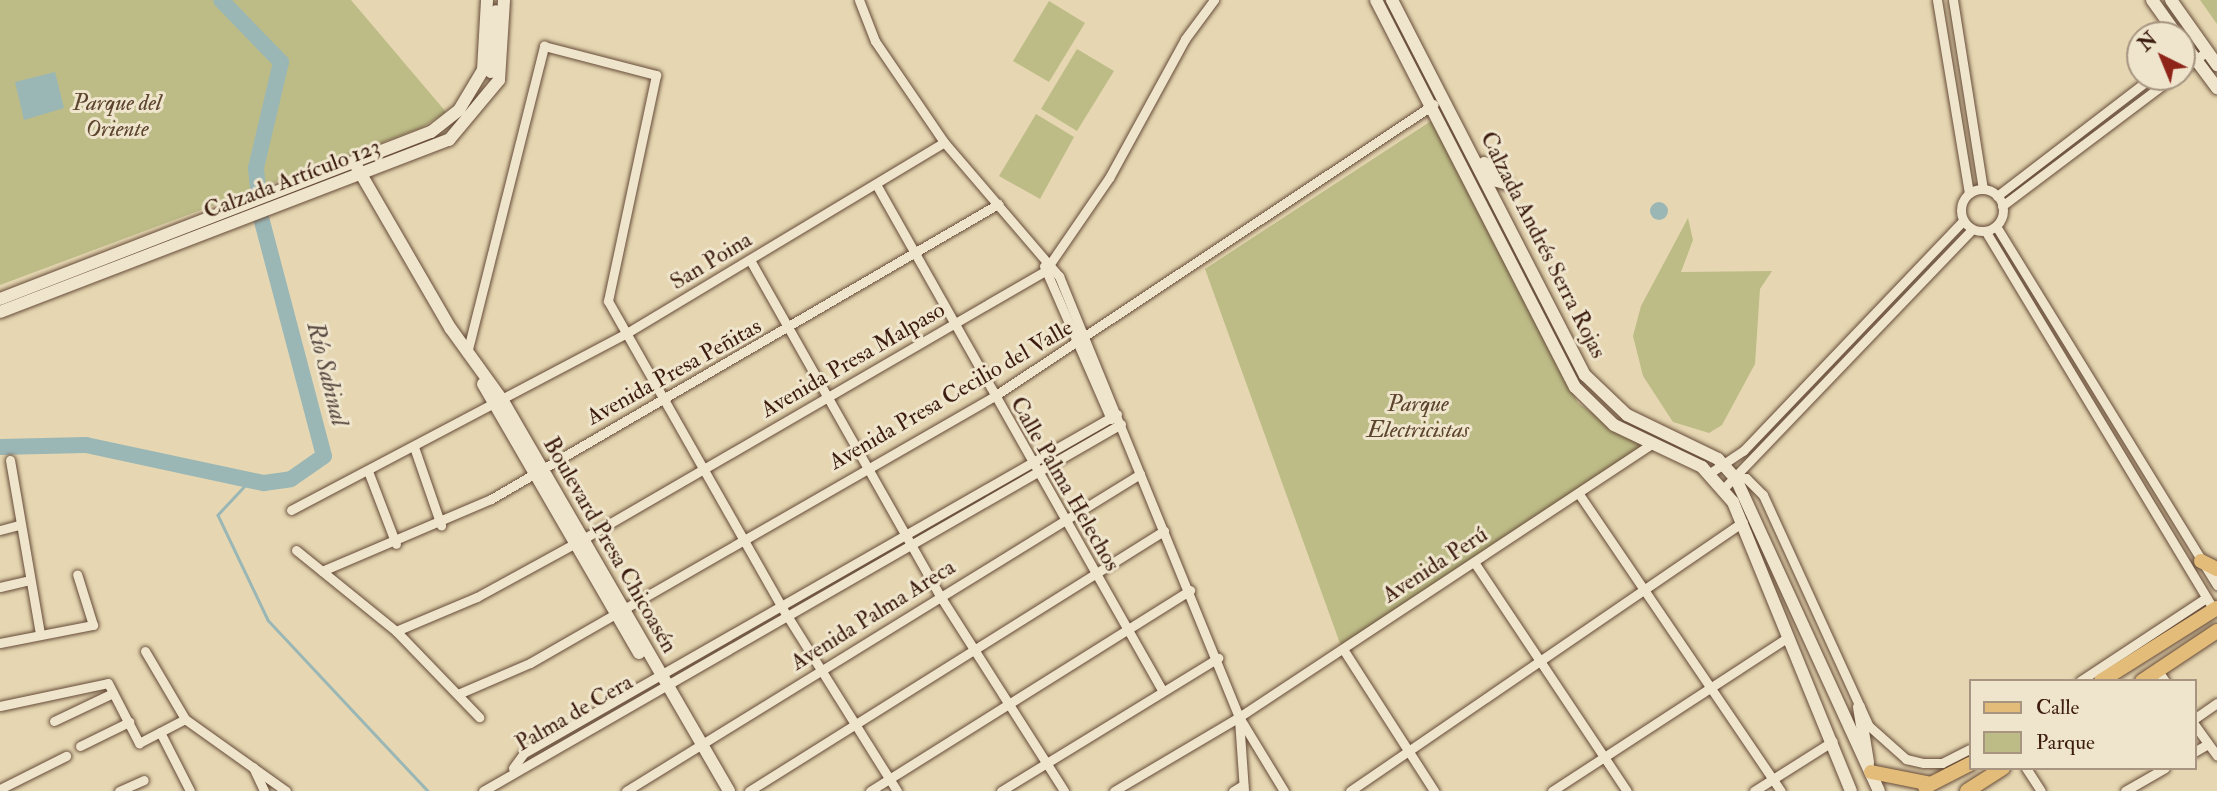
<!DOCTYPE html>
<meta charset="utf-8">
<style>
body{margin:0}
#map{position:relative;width:2217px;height:791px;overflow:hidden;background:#e6d7b2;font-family:"IM FELL Double Pica",serif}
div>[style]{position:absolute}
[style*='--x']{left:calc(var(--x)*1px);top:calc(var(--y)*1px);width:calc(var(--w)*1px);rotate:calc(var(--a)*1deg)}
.green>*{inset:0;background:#bdbc87}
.water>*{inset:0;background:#9ab7b6}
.round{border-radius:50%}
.stream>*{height:2.5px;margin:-1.25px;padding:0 1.25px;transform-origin:1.25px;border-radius:1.25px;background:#9ab7b6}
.river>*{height:16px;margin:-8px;padding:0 8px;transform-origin:8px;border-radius:8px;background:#9ab7b6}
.roads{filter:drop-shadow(0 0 2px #664b38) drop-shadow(0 0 2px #664b38)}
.street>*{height:9px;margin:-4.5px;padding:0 4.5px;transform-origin:4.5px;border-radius:4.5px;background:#efe5cd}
.street>.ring{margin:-4.5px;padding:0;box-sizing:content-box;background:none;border:9px solid #efe5cd;border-radius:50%}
.secondary>*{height:12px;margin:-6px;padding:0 6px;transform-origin:6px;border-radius:6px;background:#efe5cd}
.primary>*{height:14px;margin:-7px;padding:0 7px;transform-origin:7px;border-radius:7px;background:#e3bc79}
span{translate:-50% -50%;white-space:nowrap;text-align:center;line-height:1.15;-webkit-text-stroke:6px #efe5cd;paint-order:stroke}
.park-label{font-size:23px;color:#5c442d;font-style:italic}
.street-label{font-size:23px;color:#3c1c0f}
.water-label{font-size:24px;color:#584a41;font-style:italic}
.legend{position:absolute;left:1969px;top:679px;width:228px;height:91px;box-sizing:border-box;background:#efe5cd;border:2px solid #a79581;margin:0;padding:9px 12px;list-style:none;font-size:21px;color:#3c1c0f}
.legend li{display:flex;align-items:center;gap:14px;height:35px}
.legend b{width:35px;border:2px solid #a79581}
.north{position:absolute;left:2126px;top:21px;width:70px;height:70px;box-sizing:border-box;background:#efe5cd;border:2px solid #a79581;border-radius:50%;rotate:317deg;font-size:19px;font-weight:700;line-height:28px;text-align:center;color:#3c1c0f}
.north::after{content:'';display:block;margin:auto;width:24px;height:32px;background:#8f2418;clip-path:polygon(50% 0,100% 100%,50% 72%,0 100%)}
</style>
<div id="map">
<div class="green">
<div style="clip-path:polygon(0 0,351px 0,446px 112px,421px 128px,0 285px)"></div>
<div style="clip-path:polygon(2200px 0,2217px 0,2217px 24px)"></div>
<div style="clip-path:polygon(1049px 1px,1085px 23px,1049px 82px,1013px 61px)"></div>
<div style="clip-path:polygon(1077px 49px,1114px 71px,1077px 131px,1041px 109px)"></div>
<div style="clip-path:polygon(1036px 114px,1074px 137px,1040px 199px,999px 176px)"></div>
<div style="clip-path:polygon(1431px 121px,1578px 403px,1642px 447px,1342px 649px,1205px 269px)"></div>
<div style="clip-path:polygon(1688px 218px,1693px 240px,1681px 272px,1772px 271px,1760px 289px,1755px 364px,1722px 425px,1709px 433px,1673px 422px,1643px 376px,1633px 336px,1641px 306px)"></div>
</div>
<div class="water">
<div style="clip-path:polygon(55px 72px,64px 108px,24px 120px,15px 82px)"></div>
<div class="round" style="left:1650px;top:202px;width:18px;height:18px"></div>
</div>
<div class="stream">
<div style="--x:249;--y:482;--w:45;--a:133.2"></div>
<div style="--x:218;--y:515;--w:116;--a:64.5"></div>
<div style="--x:268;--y:620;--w:234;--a:46.9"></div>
</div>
<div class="river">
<div style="--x:0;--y:447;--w:86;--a:-1.3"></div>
<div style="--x:86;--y:445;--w:182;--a:12.1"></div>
<div style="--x:264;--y:483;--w:27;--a:-8"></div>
<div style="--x:291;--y:479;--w:40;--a:-34.9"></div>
<div style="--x:324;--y:456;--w:246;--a:-104.8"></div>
<div style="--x:261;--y:218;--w:50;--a:-95.7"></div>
<div style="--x:256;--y:168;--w:109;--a:-76.7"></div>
<div style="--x:281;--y:62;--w:86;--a:-134.1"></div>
</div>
<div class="roads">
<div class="street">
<div style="--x:859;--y:0;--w:44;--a:68.7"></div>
<div style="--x:875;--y:41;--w:122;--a:55.7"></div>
<div style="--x:944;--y:142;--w:177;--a:49.4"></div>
<div style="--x:1059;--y:276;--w:476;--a:67.8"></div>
<div style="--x:1239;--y:717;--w:87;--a:58.7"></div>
<div style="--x:1937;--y:0;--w:196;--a:80.6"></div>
<div style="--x:1953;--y:0;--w:191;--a:81"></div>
<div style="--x:2182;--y:70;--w:31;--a:-37"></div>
<div style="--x:877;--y:186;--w:579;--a:60.51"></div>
<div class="ring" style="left:1961px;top:189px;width:33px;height:33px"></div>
<div style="--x:1997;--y:196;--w:195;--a:-37.5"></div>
<div style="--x:2002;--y:206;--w:214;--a:-37"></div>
<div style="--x:1996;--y:226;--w:422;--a:58.4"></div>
<div style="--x:1986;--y:232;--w:441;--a:58.9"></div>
<div style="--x:750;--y:260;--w:386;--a:60.5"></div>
<div style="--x:940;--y:596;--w:231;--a:57.5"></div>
<div style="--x:1044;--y:266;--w:167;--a:66.4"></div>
<div style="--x:467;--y:353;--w:317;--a:-75.9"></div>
<div style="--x:544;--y:46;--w:116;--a:14.5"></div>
<div style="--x:656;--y:75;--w:231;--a:102"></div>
<div style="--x:608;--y:301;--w:360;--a:60.4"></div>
<div style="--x:786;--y:614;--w:209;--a:57.9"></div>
<div style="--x:414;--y:447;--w:83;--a:70.9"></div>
<div style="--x:10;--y:460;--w:177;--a:80.2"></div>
<div style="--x:368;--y:471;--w:78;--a:69"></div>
<div style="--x:1710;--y:473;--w:40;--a:-34"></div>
<div style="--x:1743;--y:451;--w:318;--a:-46.3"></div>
<div style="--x:1736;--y:479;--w:10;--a:-6"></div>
<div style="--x:1746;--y:478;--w:24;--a:45"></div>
<div style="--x:1763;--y:495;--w:254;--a:65.4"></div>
<div style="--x:1869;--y:726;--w:50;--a:41.7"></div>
<div style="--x:1906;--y:759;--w:18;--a:13"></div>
<div style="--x:1924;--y:763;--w:18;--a:0"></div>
<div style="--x:1942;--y:763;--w:31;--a:-27"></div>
<div style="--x:1724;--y:488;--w:357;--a:-46.2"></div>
<div style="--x:1579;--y:494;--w:359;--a:55.8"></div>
<div style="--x:291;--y:510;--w:378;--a:-27.8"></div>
<div style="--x:625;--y:334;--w:372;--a:-31"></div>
<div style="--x:0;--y:530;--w:20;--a:-15"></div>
<div style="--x:296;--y:550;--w:129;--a:39"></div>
<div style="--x:396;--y:631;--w:120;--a:46"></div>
<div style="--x:1474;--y:562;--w:275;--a:56.3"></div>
<div style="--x:322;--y:571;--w:184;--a:-23.1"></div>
<div style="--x:491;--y:499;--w:587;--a:-30.19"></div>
<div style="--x:0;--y:587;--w:28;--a:-13"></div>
<div style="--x:396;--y:631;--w:88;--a:-22.8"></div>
<div style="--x:477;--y:597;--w:121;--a:-28.7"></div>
<div style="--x:583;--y:539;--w:534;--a:-30.12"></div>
<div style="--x:1045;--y:271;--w:113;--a:-55.5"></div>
<div style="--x:1109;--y:178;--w:158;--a:-61.3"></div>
<div style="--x:1185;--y:39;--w:49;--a:-53.4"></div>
<div style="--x:0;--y:643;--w:95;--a:-11"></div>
<div style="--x:93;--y:625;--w:53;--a:-107.4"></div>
<div style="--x:1343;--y:649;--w:169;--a:57.3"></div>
<div style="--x:145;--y:651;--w:79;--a:59.5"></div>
<div style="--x:2158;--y:671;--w:12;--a:55"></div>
<div style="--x:2080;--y:681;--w:151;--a:-33.4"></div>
<div style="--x:458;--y:694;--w:78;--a:-23.3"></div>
<div style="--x:530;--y:663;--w:534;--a:-29.88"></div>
<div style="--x:993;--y:397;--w:529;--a:-33.6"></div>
<div style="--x:0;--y:706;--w:110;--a:-12"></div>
<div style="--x:108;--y:683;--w:68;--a:62.7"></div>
<div style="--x:139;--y:743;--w:52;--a:-27.6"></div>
<div style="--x:185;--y:719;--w:124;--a:35.5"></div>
<div style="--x:1239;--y:719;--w:72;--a:86"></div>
<div style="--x:2194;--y:719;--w:28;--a:-35"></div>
<div style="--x:54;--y:721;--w:65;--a:-25.4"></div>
<div style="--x:2194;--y:724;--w:39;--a:54"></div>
<div style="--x:160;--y:732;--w:66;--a:63"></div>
<div style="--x:80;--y:746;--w:55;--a:-26.1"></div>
<div style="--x:2194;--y:752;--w:16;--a:-30"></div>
<div style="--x:253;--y:767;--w:26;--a:65"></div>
<div style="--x:513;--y:768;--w:19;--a:-54"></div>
<div style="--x:524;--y:753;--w:683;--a:-29.76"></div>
<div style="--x:2026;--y:768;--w:27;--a:57"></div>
<div style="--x:0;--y:789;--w:74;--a:-26.6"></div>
<div style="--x:119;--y:791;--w:27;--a:-24"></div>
<div style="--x:483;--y:791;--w:736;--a:-29.91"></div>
<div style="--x:626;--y:791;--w:604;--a:-31.66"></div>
<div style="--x:749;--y:791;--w:490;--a:-32.1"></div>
<div style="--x:870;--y:791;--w:378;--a:-32.1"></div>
<div style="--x:1001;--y:791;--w:255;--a:-31.5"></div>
<div style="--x:1114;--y:791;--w:145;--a:-30.6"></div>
<div style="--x:1239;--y:717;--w:495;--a:-33.5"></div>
<div style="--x:1233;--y:791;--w:12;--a:-31"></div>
<div style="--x:1350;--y:791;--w:476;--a:-34.4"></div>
<div style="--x:1552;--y:791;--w:282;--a:-33.1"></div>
<div style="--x:1754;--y:791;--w:93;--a:-32.3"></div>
<div style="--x:2125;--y:791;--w:46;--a:-29.9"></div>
</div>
<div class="secondary">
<div style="--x:1376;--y:0;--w:435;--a:62.8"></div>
<div style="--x:1575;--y:387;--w:54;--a:44.3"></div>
<div style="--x:1614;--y:425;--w:98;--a:25.5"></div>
<div style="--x:1702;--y:467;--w:47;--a:48.5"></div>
<div style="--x:1733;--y:502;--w:312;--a:67.8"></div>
<div style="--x:1392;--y:0;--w:422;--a:62.8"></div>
<div style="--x:1585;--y:375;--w:58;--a:43.6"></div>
<div style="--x:1627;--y:415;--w:101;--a:25.8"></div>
<div style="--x:1718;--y:459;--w:27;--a:48"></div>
<div style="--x:1736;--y:479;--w:343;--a:65.4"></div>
<div style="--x:2152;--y:0;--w:43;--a:54.5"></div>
<div style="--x:2171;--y:0;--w:80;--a:54.7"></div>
<div style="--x:2182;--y:41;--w:59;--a:53.3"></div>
<div style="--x:491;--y:72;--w:61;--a:-85.3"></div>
<div style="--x:354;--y:162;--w:193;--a:59.9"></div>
<div style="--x:451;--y:329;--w:89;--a:54.2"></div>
<div style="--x:503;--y:401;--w:451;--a:59.9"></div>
<div style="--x:1484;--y:163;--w:22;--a:54"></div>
<div style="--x:1497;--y:181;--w:11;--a:15"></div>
<div style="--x:0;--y:299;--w:462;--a:-21.2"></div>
<div style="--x:431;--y:132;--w:36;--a:-38"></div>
<div style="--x:459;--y:110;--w:47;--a:-59"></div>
<div style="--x:483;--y:70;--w:70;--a:-86.7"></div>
<div style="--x:0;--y:312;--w:481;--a:-21"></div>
<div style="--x:449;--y:140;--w:78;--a:-50.2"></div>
<div style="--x:499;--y:80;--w:80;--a:-86.4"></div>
<div style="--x:483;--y:384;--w:311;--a:59.9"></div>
<div style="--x:1859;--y:707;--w:56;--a:80.7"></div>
</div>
<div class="primary">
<div style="--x:2201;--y:561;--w:18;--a:27"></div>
<div style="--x:2101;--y:681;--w:137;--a:-32.2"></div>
<div style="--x:2142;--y:681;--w:90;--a:-33.7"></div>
<div style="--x:1871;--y:772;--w:61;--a:11.3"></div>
<div style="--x:1925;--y:787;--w:51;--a:-27.1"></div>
<div style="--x:1967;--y:791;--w:43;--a:-32.6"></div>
</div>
</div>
<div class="park-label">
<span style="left:117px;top:116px">Parque del<br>Oriente</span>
<span style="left:1418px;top:417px">Parque<br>Electricistas</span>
</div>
<div class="street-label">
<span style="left:292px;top:179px;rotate:-21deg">Calzada Artículo 123</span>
<span style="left:1543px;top:245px;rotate:63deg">Calzada Andrés Serra Rojas</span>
<span style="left:711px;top:261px;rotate:-31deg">San Poina</span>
<span style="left:853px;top:360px;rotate:-30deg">Avenida Presa Malpaso</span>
<span style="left:674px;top:372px;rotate:-29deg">Avenida Presa Peñitas</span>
<span style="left:951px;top:395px;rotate:-30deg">Avenida Presa Cecilio del Valle</span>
<span style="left:1065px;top:484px;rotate:60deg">Calle Palma Helechos</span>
<span style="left:610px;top:545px;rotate:60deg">Boulevard Presa Chicoasén</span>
<span style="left:1435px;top:565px;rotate:-33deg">Avenida Perú</span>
<span style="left:873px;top:615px;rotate:-32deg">Avenida Palma Areca</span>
<span style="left:574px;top:713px;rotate:-30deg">Palma de Cera</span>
</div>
<div class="water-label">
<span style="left:327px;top:374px;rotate:76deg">Río Sabinal</span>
</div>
<ul class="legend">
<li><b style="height:9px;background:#e3bc79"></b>Calle</li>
<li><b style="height:19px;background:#bdbc87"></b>Parque</li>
</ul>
<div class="north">N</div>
</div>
